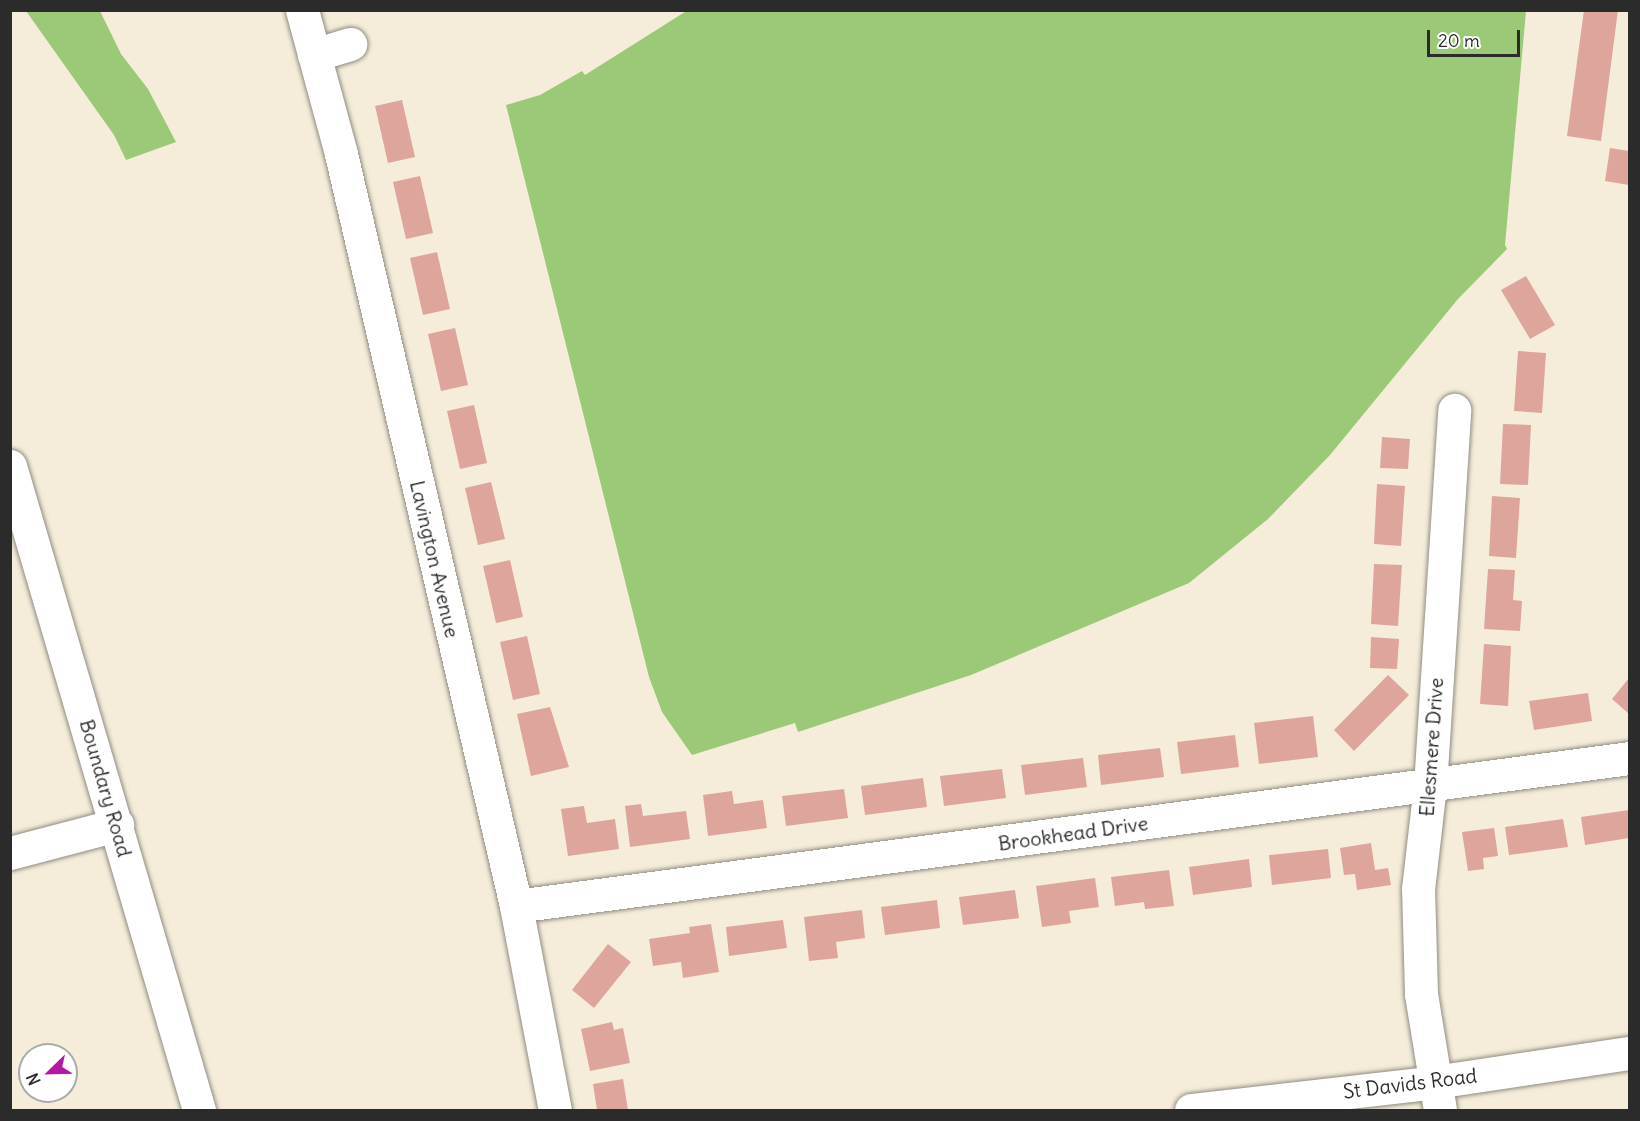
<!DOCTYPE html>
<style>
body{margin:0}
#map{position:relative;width:1640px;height:1121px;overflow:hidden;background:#f5edda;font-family:Delius,sans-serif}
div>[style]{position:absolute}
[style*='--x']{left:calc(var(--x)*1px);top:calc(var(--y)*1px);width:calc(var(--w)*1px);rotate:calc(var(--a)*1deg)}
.green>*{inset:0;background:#9bc977}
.building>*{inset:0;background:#dea59c}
.roads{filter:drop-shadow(0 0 2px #908c82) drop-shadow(0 0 2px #908c82)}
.minor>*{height:33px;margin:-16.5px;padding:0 16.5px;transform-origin:16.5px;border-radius:16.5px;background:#fff}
span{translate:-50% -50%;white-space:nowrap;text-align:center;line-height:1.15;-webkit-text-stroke:5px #fff;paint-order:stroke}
.street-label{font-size:20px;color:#2b2b2b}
.frame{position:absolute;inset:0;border:12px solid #2b2b2b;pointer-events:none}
.north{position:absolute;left:18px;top:1043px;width:60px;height:60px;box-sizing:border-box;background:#fff;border:2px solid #aaa;border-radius:50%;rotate:247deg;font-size:16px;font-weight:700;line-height:24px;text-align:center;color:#2b2b2b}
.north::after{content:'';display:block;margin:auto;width:21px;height:27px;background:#b5179e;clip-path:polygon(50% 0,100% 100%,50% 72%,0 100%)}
.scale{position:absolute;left:1427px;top:30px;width:93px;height:27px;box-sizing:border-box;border:3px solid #2b2b2b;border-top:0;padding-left:8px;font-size:18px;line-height:21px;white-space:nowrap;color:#2b2b2b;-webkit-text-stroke:4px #fff;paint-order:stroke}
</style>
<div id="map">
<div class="green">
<div style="clip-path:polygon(688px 10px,1526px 11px,1505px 245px,1507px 249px,1458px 299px,1330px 455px,1268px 519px,1189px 583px,971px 675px,798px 732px,795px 723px,692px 755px,662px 712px,649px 677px,506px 105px,540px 95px,582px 71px,585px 75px)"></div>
<div style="clip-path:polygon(26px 11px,100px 11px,121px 54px,148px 89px,176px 142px,126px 160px,114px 135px)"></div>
</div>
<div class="building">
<div style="clip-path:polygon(1584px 10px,1618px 10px,1601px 141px,1567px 136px)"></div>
<div style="clip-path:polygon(402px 100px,415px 157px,388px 163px,375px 106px)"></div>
<div style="clip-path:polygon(1610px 148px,1629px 151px,1629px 185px,1605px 181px)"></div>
<div style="clip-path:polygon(420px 176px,433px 233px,406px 239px,393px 182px)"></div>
<div style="clip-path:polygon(437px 252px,450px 309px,423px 315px,410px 258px)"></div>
<div style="clip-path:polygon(1526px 276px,1555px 325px,1530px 339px,1501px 290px)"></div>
<div style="clip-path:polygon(455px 328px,468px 385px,441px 391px,428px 334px)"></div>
<div style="clip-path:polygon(1518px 351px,1546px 353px,1542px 413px,1514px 411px)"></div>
<div style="clip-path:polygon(474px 405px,487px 463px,460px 469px,447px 411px)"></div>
<div style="clip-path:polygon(1503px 424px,1531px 425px,1528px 485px,1500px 484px)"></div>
<div style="clip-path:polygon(1382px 437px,1410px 439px,1408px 469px,1380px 468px)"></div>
<div style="clip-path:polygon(491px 482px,505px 539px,478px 545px,465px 488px)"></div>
<div style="clip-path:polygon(1377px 484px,1405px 486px,1401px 546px,1374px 544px)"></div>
<div style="clip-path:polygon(1492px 496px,1520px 498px,1516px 558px,1489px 556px)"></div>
<div style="clip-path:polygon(510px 560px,523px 617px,496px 623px,483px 566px)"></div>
<div style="clip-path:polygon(1374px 564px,1402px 565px,1398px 626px,1371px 624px)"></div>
<div style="clip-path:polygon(1488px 569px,1515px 570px,1513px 600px,1522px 601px,1520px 631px,1484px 629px)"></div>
<div style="clip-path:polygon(527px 636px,540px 694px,513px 700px,500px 642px)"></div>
<div style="clip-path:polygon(1371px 637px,1399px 639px,1397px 669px,1370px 668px)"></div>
<div style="clip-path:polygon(1484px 644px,1511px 646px,1508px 706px,1480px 704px)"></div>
<div style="clip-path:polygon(1388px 675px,1409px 695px,1354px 751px,1334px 730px)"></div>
<div style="clip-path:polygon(1629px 678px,1629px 714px,1612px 699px)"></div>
<div style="clip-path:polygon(1588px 693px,1592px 721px,1534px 730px,1529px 701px)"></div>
<div style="clip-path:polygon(550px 707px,569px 767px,531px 776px,517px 714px)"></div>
<div style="clip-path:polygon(1313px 716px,1318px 757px,1259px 764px,1254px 723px)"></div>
<div style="clip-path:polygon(1235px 735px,1239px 767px,1181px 774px,1177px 742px)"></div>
<div style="clip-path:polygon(1160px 748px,1164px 777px,1101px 785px,1098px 755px)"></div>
<div style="clip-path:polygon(1083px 758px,1087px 787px,1025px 795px,1021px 765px)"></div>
<div style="clip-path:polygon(1002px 769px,1006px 798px,944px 806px,940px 776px)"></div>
<div style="clip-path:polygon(923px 778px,927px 807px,865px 815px,861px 786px)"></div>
<div style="clip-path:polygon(844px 789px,848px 818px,786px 826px,782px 796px)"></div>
<div style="clip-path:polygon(732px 791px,734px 804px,763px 800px,767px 828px,708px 836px,703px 795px)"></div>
<div style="clip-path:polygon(641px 804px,643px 816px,686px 811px,690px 839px,630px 847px,625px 806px)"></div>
<div style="clip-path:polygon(584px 806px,587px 823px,615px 819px,619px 849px,568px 856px,561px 809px)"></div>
<div style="clip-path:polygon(1629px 810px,1629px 838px,1585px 845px,1581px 817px)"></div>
<div style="clip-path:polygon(1563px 819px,1568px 847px,1509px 855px,1505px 827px)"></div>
<div style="clip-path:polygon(1494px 828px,1498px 856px,1483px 858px,1484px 869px,1468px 871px,1462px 832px)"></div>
<div style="clip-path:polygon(1371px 843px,1375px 870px,1388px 868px,1391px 885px,1357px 890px,1355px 874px,1344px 875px,1340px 848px)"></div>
<div style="clip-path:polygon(1328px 849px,1331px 878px,1272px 885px,1269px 855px)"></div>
<div style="clip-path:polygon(1249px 859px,1252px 887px,1193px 895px,1189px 867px)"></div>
<div style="clip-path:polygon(1169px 870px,1174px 906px,1145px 909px,1144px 902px,1115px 906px,1111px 877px)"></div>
<div style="clip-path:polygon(1095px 878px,1099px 907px,1069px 911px,1071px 923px,1042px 927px,1036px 886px)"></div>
<div style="clip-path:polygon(1015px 890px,1019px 918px,963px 925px,959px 897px)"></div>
<div style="clip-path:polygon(937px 900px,940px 928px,885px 935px,881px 907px)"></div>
<div style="clip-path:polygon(862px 910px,865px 938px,836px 942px,838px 958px,809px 961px,804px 917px)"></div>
<div style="clip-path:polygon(783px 920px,787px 948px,729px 956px,726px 927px)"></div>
<div style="clip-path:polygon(711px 924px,719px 972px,683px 978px,681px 962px,653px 966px,649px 939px,690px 933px,689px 927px)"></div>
<div style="clip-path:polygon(608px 944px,631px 962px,594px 1008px,572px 990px)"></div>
<div style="clip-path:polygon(612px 1022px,614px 1030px,623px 1028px,630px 1063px,590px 1071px,581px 1029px)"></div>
<div style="clip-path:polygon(623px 1079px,628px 1110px,597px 1110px,593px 1084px)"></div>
</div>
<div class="roads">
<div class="minor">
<div style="--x:302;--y:10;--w:149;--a:74.8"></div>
<div style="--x:341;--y:154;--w:772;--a:76.9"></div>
<div style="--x:516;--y:906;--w:208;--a:79.2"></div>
<div style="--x:314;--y:55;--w:38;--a:-17"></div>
<div style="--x:10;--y:466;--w:671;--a:73.64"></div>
<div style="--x:10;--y:853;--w:111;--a:-14.7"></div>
<div style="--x:516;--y:906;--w:1124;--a:-7.57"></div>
<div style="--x:1191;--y:1110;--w:246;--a:-6.5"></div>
<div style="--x:1435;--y:1082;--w:197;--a:-8.5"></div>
<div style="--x:1440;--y:1110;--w:118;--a:-99.3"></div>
<div style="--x:1421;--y:994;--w:105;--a:-91.6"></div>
<div style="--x:1418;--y:889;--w:104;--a:-83.4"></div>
<div style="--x:1430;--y:786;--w:377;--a:-86.3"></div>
</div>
</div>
<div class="street-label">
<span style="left:435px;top:559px;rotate:77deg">Lavington Avenue</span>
<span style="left:1431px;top:747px;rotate:-86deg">Ellesmere Drive</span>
<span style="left:106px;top:788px;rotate:74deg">Boundary Road</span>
<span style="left:1073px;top:833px;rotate:-8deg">Brookhead Drive</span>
<span style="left:1410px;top:1083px;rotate:-7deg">St Davids Road</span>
</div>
<div class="frame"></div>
<div class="north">N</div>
<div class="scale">20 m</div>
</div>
